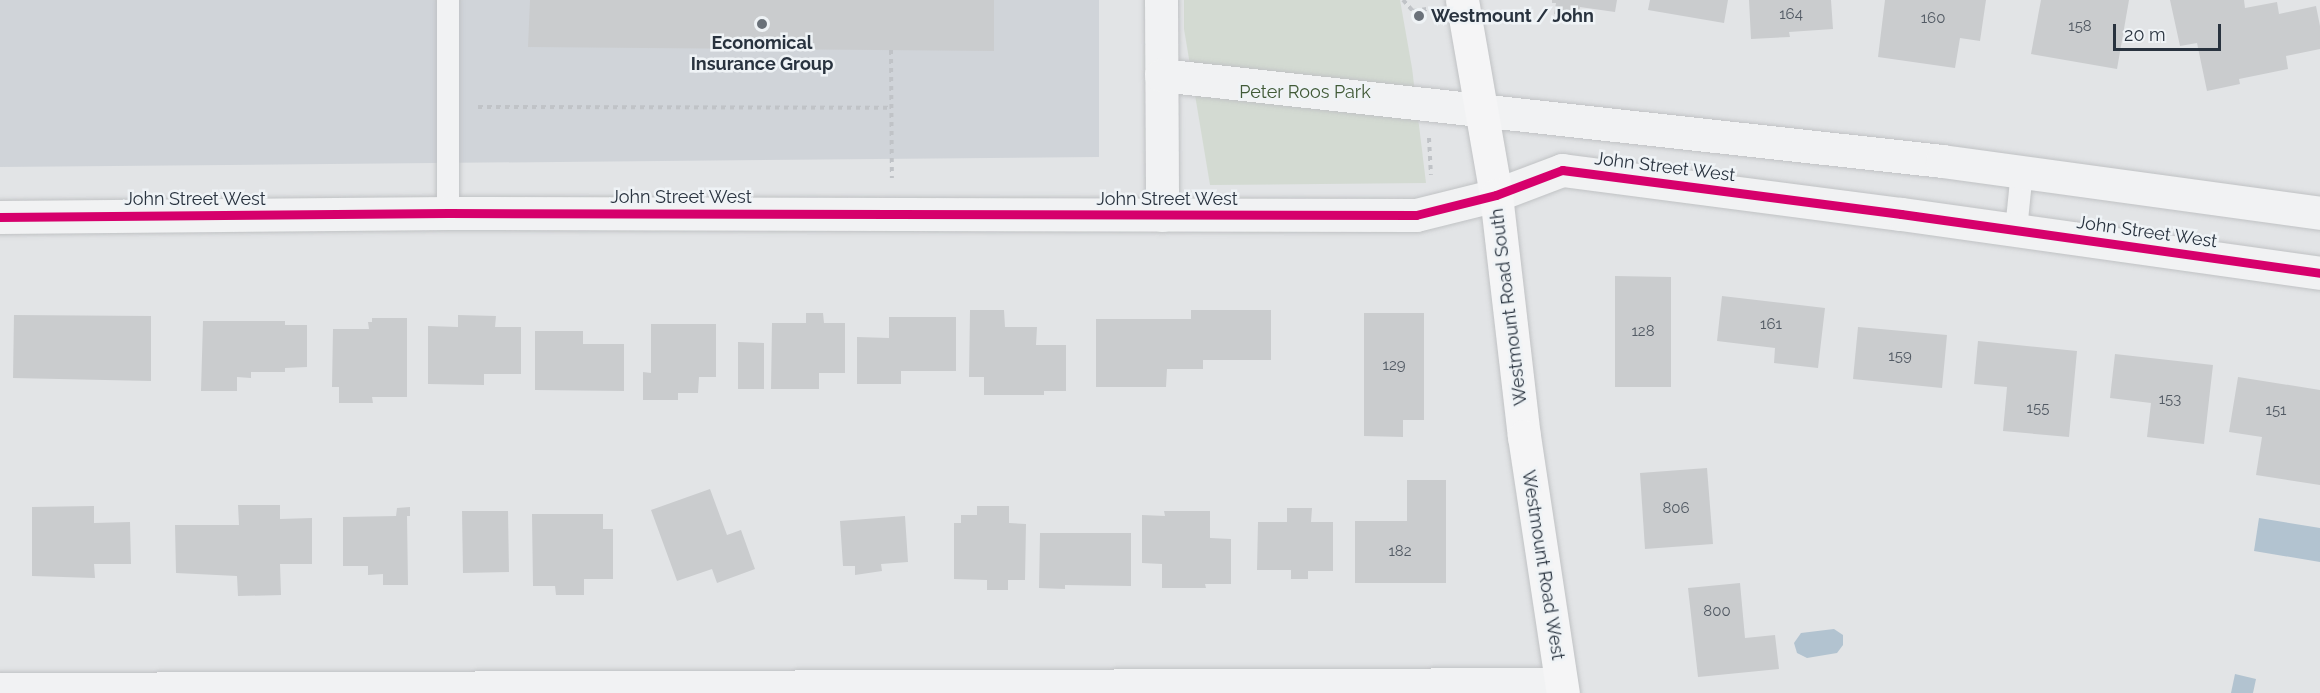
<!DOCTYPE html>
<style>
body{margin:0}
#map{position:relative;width:2320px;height:693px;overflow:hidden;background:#e2e4e6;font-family:Raleway,sans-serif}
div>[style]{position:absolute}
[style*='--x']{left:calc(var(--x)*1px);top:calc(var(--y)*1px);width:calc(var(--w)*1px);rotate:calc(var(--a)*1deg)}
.built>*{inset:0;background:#d0d4d9}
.green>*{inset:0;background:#d3dad2}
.water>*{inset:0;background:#b2c3d0}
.building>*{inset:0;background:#caccce}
.path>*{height:4px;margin-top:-2px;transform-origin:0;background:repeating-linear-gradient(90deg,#c0c3c7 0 4.5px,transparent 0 9px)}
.roads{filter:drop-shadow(0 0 2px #c0c2c4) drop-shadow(0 0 2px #c0c2c4)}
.lane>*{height:22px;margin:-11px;padding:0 11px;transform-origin:11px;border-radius:11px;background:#f1f2f3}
.street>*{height:33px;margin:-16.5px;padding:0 16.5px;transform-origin:16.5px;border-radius:16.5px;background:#f1f2f3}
.secondary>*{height:33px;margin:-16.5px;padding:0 16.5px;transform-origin:16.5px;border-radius:16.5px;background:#f5f5f6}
.cycleway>*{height:9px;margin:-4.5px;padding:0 4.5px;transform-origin:4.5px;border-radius:4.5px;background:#d6006c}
.dots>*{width:16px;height:16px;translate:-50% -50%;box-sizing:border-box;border:3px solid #eff3f6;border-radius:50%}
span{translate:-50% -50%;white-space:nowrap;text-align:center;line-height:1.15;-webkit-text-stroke:5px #eff3f6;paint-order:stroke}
.number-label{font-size:15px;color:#525a64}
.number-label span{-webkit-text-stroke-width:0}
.poi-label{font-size:18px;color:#29333f;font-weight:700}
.left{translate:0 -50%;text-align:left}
.park-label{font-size:18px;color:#415a37}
.street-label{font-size:18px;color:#29333f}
.scale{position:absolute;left:2113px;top:24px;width:108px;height:27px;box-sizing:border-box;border:3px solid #29333f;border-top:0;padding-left:8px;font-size:18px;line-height:21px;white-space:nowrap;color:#29333f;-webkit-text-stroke:4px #eff3f6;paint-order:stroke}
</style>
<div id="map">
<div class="built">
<div style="clip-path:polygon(0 0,1099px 0,1099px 157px,0 167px)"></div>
</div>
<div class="green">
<div style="clip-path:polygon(1184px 0,1400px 0,1412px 68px,1426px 183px,1210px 185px,1184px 29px)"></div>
</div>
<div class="water">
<div style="clip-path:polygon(2259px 518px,2320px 528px,2320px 562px,2254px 551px)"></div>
<div style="clip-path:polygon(1834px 629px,1843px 635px,1843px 645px,1837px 653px,1807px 658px,1797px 653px,1794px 643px,1801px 633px)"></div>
<div style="clip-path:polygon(2235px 674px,2256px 679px,2253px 693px,2231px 693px)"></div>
</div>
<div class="building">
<div style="clip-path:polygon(530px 0,994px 0,994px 51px,528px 47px)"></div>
<div style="clip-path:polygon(1552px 0,1617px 0,1615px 12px,1580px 7px,1578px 18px,1554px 14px,1556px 3px,1552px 3px)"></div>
<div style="clip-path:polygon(1650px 0,1728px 0,1724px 23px,1648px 10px)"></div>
<div style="clip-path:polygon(1749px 0,1831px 0,1833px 29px,1789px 32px,1790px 37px,1751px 39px)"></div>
<div style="clip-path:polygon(1885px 0,1986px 0,1980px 41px,1960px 38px,1955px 68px,1878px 57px)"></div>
<div style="clip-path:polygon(2041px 0,2129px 0,2117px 69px,2031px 54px)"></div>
<div style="clip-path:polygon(2170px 0,2244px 0,2245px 8px,2277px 2px,2279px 14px,2316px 6px,2320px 26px,2320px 49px,2286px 56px,2288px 69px,2239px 79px,2240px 84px,2207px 91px,2197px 43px,2180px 46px)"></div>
<div style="clip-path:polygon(1615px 276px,1671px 277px,1671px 387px,1615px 387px)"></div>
<div style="clip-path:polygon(1722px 296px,1825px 308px,1818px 368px,1774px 363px,1775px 348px,1717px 341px)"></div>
<div style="clip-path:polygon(970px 310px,1004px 310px,1005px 327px,1037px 327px,1036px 345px,1066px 345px,1066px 391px,1044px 391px,1044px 395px,984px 395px,984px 377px,969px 377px)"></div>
<div style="clip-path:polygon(1191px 310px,1271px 310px,1271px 360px,1203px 360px,1203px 369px,1167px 369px,1166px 387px,1096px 387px,1096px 319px,1191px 319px)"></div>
<div style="clip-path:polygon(806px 313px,823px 313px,824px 323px,845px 323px,845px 373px,819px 373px,819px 389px,771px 389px,772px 323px,806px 323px)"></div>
<div style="clip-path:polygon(1364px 313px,1424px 313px,1424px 420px,1403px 420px,1403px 437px,1364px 436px)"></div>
<div style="clip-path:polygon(14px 315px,151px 316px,151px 381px,13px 378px)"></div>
<div style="clip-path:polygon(458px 315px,496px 316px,495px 327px,521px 327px,521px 374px,484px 374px,484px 385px,428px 384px,428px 326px,458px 327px)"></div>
<div style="clip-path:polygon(889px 317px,956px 317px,956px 371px,901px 371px,901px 384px,857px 384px,857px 337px,889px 338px)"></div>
<div style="clip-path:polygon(372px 318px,407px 318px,407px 397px,372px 397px,373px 403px,339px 403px,339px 387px,332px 387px,333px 329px,369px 329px,368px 322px,372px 322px)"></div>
<div style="clip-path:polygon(203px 321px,285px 321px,285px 325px,307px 325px,307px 367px,285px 368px,285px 372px,251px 372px,251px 378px,237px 377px,237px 391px,201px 391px)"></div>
<div style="clip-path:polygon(651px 324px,716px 324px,716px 377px,699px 377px,698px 393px,678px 393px,678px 400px,643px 400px,643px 372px,651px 373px)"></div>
<div style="clip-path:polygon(1858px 327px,1947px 335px,1942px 388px,1853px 379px)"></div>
<div style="clip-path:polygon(535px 331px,583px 331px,583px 344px,624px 344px,624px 391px,535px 390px)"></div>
<div style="clip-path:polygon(1978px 341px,2077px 351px,2069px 437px,2003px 431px,2007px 387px,1974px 384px)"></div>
<div style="clip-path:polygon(738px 342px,764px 343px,764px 389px,738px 389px)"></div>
<div style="clip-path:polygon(2115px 354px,2213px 365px,2204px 444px,2147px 437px,2151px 403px,2110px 398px)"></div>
<div style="clip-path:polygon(2238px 377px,2320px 390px,2320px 485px,2256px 475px,2262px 437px,2229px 432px)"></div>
<div style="clip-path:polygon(1707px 468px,1713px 544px,1645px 549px,1640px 473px)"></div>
<div style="clip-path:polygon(1407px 480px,1446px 480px,1446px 583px,1355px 583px,1355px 521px,1407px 521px)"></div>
<div style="clip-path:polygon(710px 489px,727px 535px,741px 530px,755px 569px,717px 583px,712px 569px,677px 581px,651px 510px)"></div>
<div style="clip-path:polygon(238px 505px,280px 505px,280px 519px,312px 518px,312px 564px,280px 564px,281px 595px,238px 596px,237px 576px,176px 573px,175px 525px,239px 525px)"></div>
<div style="clip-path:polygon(94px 506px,94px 523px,130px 522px,131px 564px,94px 564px,95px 578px,32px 576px,32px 507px)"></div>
<div style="clip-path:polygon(977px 506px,1009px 506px,1009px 523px,1026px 524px,1025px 580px,1008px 580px,1008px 590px,987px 590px,987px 580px,954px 579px,954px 523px,961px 523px,961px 515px,977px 515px)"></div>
<div style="clip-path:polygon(410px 507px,410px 516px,407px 516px,408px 585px,383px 585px,383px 574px,368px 575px,368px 566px,343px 566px,343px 517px,396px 516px,397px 508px)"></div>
<div style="clip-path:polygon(1287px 508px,1312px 508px,1311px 522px,1333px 522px,1333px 571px,1308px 571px,1308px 579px,1291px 579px,1291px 570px,1257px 570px,1258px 522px,1287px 522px)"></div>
<div style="clip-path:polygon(462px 511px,508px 511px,509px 572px,463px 573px)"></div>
<div style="clip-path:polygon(1164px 511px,1210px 511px,1210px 538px,1231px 539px,1231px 584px,1205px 584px,1206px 588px,1162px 588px,1162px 564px,1142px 563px,1142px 515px,1165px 516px)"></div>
<div style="clip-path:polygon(532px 514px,603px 514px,603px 529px,613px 529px,613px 579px,584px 579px,584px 595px,556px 595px,555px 586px,533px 586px)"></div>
<div style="clip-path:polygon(905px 516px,908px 562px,881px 564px,882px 571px,855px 575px,855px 566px,843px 566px,840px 521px)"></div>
<div style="clip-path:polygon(1040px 533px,1131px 533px,1131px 586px,1065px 585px,1065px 589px,1039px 588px)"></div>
<div style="clip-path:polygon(1740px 583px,1745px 638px,1775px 635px,1779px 669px,1698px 677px,1688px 588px)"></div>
</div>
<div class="path">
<div style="--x:1403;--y:0;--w:15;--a:48"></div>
<div style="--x:1413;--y:11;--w:14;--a:-8"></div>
<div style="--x:891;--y:50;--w:128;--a:89.6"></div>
<div style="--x:478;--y:107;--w:414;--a:0.1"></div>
<div style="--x:1429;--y:138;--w:37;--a:87"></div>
</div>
<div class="roads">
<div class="lane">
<div style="--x:448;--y:0;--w:213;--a:90"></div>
<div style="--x:2016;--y:230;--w:59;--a:-84.2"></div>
</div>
<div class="street">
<div style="--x:1161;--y:0;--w:215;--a:89.7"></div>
<div style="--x:1161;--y:75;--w:786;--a:6.28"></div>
<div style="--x:1942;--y:161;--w:382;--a:7.8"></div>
<div style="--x:0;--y:217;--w:448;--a:-0.5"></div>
<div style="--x:448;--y:213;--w:968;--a:0.12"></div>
<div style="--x:1416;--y:215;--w:82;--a:-14"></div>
<div style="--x:1496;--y:195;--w:71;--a:-20.7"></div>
<div style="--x:1562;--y:170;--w:342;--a:7.4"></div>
<div style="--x:1901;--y:214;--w:423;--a:8"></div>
<div style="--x:0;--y:689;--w:1561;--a:-0.18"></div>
</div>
<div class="secondary">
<div style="--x:1462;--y:0;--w:198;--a:80.1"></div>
<div style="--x:1496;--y:195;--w:243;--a:83.4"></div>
<div style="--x:1524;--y:436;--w:260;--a:81.4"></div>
</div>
</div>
<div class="cycleway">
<div style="--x:0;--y:217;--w:448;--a:-0.5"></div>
<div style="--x:448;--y:213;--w:968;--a:0.12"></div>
<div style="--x:1416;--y:215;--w:82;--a:-14"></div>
<div style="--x:1496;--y:195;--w:71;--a:-20.7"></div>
<div style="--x:1562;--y:170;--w:342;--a:7.4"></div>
<div style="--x:1901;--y:214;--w:423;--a:8"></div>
</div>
<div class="dots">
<div style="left:1419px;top:16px;background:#6a7179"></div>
<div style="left:762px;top:24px;background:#6a7179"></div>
</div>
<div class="number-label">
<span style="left:1791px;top:15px">164</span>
<span style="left:1933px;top:19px">160</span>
<span style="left:2080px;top:27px">158</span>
<span style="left:1771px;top:325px">161</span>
<span style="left:1643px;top:332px">128</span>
<span style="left:1900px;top:357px">159</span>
<span style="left:1394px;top:366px">129</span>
<span style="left:2170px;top:400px">153</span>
<span style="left:2038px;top:409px">155</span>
<span style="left:2276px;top:411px">151</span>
<span style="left:1676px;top:509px">806</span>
<span style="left:1400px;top:552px">182</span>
<span style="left:1717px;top:612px">800</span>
</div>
<div class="poi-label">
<span class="left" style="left:1431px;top:16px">Westmount / John</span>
<span style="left:762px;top:54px">Economical<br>Insurance Group</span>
</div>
<div class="park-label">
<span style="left:1305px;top:92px">Peter Roos Park</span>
</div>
<div class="street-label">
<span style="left:1665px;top:167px;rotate:7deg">John Street West</span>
<span style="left:681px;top:197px">John Street West</span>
<span style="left:195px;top:199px">John Street West</span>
<span style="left:1167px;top:199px">John Street West</span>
<span style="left:2147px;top:232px;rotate:8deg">John Street West</span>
<span style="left:1509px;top:307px;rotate:-97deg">Westmount Road South</span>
<span style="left:1543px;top:565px;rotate:81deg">Westmount Road West</span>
</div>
<div class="scale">20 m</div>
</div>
